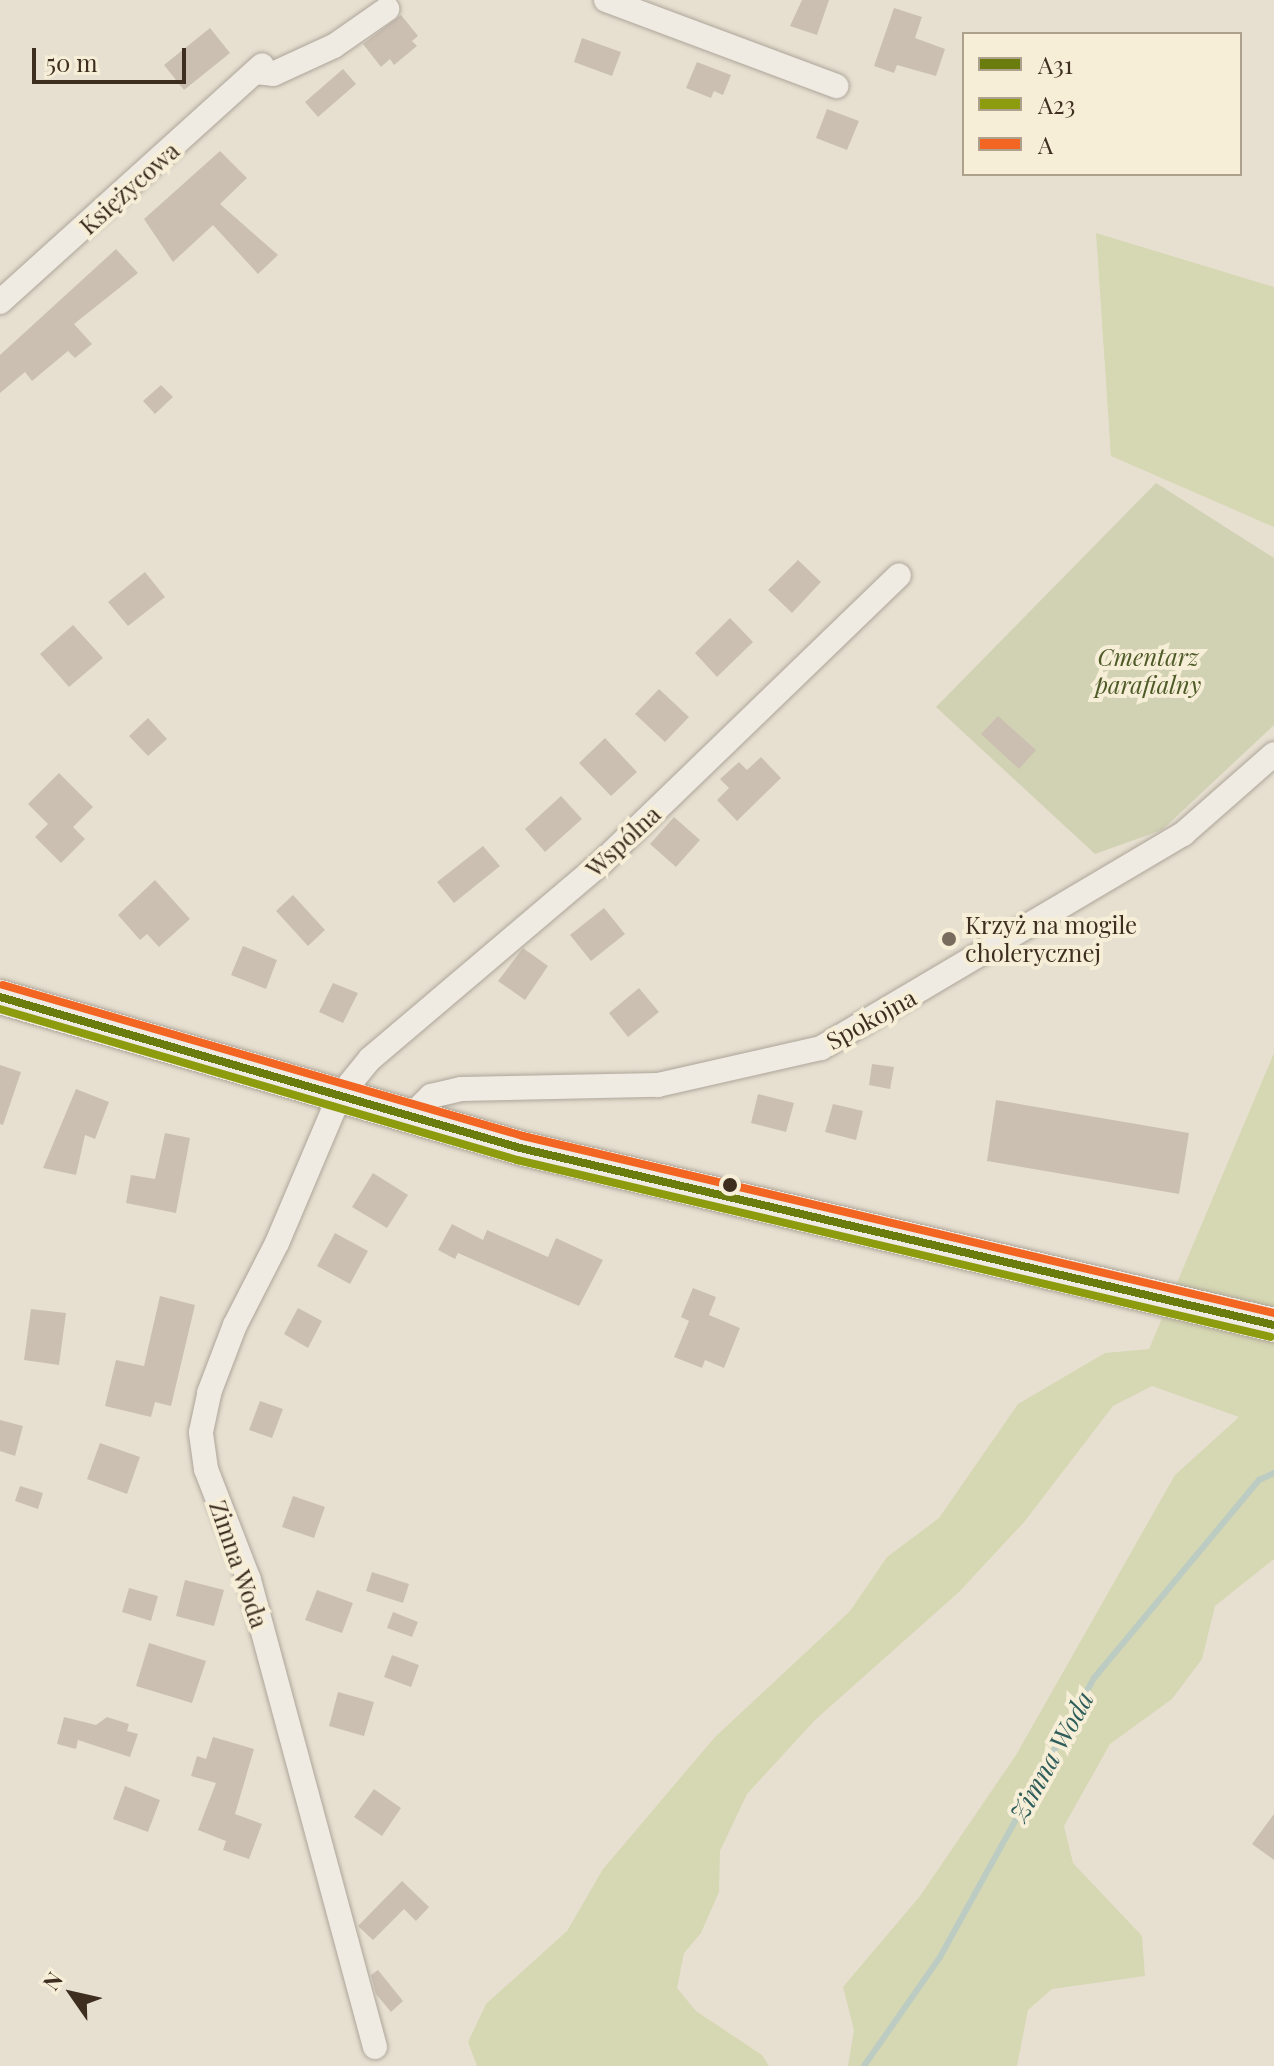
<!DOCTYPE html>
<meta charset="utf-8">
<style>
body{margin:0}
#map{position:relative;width:1274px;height:2066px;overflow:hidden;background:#e7e0d1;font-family:"Playfair Display",serif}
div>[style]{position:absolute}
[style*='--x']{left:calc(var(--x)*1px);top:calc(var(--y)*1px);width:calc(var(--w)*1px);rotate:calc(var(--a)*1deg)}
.green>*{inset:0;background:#d6d7b3}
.cemetery>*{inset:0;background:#d1d1b3}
.stream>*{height:6px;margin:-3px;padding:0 3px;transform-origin:3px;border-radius:3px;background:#bcccc2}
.building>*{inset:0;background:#cbbfb2}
.roads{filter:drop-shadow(0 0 2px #ada599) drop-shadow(0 0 2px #ada599)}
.minor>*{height:24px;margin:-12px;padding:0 12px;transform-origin:12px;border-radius:12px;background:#efebe3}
.secondary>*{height:34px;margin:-17px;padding:0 17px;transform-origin:17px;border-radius:17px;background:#efebe3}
.bus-1>*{height:8px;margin:-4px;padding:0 4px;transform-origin:4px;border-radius:4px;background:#6a7c0d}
.bus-2>*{height:8px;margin:-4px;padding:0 4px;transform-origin:4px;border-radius:4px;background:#8d9c0f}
.bus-3>*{height:8px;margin:-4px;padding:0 4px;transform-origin:4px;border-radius:4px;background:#f26522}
.dots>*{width:22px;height:22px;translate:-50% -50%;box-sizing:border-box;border:4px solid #f7eed8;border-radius:50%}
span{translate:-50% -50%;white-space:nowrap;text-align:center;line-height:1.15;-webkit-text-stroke:8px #f7eed8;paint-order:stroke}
.street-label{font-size:24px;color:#3d2e20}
.park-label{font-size:24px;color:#4d5a26;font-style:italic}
.poi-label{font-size:24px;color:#3d2e20}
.left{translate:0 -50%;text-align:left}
.water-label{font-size:26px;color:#2f5d5a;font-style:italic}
.legend{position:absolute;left:962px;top:32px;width:280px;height:144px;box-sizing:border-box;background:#f7eed8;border:2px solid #ada18e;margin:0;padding:10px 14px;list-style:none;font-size:24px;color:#3d2e20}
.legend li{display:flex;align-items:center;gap:16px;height:40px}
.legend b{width:40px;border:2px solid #ada18e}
.north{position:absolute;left:32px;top:1954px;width:80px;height:80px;-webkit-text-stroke:6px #f7eed8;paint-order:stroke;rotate:304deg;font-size:22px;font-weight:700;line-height:32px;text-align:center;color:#3d2e20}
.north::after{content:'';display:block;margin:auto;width:28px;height:36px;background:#3d2e20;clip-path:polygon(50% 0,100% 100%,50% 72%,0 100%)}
.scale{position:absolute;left:32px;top:48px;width:154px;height:36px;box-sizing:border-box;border:4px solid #3d2e20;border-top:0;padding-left:10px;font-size:24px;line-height:28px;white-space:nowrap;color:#3d2e20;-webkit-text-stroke:6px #f7eed8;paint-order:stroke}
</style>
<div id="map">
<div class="green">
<div style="clip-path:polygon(1096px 233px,1274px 287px,1274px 527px,1111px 456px)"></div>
<div style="clip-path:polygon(1274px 1053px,1274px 1559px,1215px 1606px,1202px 1659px,1172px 1699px,1110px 1744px,1064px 1826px,1073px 1863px,1142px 1936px,1145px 1976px,1052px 1989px,1028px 2010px,1017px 2066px,848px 2066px,854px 2030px,843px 1987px,920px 1896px,1016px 1755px,1175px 1475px,1239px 1417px,1152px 1386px,1113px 1406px,1025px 1521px,959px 1592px,815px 1720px,747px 1794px,720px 1851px,719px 1892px,701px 1933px,684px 1953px,677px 1988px,696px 2011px,762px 2055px,769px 2066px,477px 2066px,468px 2042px,486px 2004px,567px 1931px,603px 1869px,715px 1737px,850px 1611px,887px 1557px,939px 1518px,1018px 1404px,1105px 1353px,1149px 1349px)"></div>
</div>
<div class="cemetery">
<div style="clip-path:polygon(1156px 483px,1274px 558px,1274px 725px,1162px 830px,1095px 854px,936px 707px)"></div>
</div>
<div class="stream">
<div style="--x:864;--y:2066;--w:133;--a:-55.1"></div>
<div style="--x:940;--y:1957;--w:319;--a:-61.1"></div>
<div style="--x:1094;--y:1678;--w:258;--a:-50.2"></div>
<div style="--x:1259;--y:1480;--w:17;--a:-25"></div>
</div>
<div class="building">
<div style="clip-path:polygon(802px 0,829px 0,817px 35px,790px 26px)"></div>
<div style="clip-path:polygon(894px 8px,922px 17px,915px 38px,945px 49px,936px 76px,897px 65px,894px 73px,874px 66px)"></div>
<div style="clip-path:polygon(401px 15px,418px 36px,412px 41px,417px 46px,394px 65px,390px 59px,381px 67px,363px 44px)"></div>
<div style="clip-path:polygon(210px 28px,230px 53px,184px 90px,164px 65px)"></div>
<div style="clip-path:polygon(582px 38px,621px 52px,612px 76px,574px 62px)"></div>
<div style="clip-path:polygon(697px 62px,731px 75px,723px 95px,714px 91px,711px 98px,686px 88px)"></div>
<div style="clip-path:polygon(343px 69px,356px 84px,318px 117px,305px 102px)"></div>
<div style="clip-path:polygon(827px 109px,859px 121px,847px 150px,816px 138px)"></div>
<div style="clip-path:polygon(220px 151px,247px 178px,220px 204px,278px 255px,258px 274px,213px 225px,173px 262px,144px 219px)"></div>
<div style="clip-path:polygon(116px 249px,138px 273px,74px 324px,92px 344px,75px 358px,68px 351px,32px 381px,25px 372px,0 393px,0 355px)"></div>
<div style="clip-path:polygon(161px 385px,173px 397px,155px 414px,143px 401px)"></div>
<div style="clip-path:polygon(798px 560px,821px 582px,792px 613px,768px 590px)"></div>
<div style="clip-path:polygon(145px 572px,165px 597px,128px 626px,108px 602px)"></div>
<div style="clip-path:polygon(730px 618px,753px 642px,717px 677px,695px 653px)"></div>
<div style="clip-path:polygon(73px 625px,103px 658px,69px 687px,40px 654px)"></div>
<div style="clip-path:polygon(659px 689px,689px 717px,665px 742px,635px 714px)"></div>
<div style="clip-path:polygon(998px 716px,1036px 750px,1019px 769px,981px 734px)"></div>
<div style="clip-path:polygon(148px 718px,167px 739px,148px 756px,129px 736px)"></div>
<div style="clip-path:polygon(605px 738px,637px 772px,611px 796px,579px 763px)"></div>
<div style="clip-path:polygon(761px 757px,781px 778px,737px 821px,717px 800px,729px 788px,720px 779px,739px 762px,747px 770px)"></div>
<div style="clip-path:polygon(59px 773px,93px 807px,73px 827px,85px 839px,61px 863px,35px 837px,48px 824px,28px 804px)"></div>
<div style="clip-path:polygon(561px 796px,582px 819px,545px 852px,525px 829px)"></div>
<div style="clip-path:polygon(674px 817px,700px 840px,676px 867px,650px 844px)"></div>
<div style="clip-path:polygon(483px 846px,500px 866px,454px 903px,437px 882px)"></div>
<div style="clip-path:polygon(155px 880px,190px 919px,159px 947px,147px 934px,140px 940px,118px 915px)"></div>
<div style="clip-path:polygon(293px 895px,325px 930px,308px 946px,276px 911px)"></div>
<div style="clip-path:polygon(604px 908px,625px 934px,591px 961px,570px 935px)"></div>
<div style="clip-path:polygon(243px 946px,277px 960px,266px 989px,231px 975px)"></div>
<div style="clip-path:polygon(523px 948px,548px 966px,525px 1000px,498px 981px)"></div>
<div style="clip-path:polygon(333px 983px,358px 993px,343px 1023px,319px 1012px)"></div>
<div style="clip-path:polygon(639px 988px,659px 1012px,628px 1037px,609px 1013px)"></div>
<div style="clip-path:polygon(872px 1064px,894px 1067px,890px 1089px,869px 1085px)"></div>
<div style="clip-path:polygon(0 1065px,21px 1072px,3px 1125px,0 1124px)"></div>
<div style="clip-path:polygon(76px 1089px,109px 1102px,95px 1139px,85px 1135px,76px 1175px,43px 1168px)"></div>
<div style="clip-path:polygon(758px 1094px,794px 1103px,786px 1132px,751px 1123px)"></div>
<div style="clip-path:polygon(996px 1100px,1189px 1133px,1179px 1194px,987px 1161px)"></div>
<div style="clip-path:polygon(833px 1104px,863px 1111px,856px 1140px,825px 1132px)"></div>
<div style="clip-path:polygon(165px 1133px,190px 1138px,176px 1213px,126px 1203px,131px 1175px,155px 1179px)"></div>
<div style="clip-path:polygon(373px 1173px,408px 1195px,387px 1228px,352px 1207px)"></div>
<div style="clip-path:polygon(452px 1224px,483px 1240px,487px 1230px,548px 1257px,556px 1238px,603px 1260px,579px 1306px,458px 1253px,455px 1259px,438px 1250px)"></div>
<div style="clip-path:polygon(335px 1233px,368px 1251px,350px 1284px,317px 1266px)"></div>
<div style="clip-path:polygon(693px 1288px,716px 1297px,709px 1315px,740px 1328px,724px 1368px,705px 1360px,702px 1368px,674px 1357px,689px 1321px,681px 1317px)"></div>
<div style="clip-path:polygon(160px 1296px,195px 1305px,171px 1406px,155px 1402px,151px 1417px,105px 1406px,116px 1360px,144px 1366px)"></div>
<div style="clip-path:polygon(298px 1308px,322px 1321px,308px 1348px,284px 1334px)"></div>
<div style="clip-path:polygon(31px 1309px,66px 1313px,59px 1365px,24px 1360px)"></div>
<div style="clip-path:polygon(260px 1401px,283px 1409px,272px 1438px,249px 1430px)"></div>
<div style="clip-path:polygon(0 1420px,23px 1426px,15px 1456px,0 1451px)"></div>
<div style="clip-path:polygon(100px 1443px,140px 1457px,127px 1494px,87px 1479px)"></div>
<div style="clip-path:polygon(20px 1486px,43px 1493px,38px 1509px,15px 1501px)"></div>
<div style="clip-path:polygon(293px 1496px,325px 1507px,314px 1538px,282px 1527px)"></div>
<div style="clip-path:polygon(372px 1572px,409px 1584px,403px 1603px,366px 1591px)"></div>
<div style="clip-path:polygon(185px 1580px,224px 1590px,214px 1626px,176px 1616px)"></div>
<div style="clip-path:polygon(129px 1588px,158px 1596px,151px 1621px,122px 1612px)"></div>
<div style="clip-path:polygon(317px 1590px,353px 1603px,342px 1633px,305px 1620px)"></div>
<div style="clip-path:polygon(393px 1612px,418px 1622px,412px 1637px,387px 1628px)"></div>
<div style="clip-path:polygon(149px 1643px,206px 1661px,192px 1703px,136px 1686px)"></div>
<div style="clip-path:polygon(392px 1655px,419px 1665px,411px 1687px,384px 1677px)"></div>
<div style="clip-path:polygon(338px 1692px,374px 1702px,364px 1736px,329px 1726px)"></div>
<div style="clip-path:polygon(64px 1717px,96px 1725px,107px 1717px,129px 1724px,127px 1731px,138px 1734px,130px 1757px,78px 1740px,76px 1749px,57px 1744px)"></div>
<div style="clip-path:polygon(213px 1737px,254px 1749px,235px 1814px,262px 1824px,249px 1859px,223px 1850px,226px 1841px,198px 1830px,216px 1783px,191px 1776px,197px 1756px,206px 1759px)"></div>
<div style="clip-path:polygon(125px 1786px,160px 1800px,148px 1832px,113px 1819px)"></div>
<div style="clip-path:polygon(374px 1789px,401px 1808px,382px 1836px,354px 1817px)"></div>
<div style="clip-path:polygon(1274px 1814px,1274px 1860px,1252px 1844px)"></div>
<div style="clip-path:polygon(402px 1881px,429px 1907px,416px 1921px,404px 1909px,373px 1940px,358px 1926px)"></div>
<div style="clip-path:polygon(378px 1970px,403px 2001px,391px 2012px,376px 1994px,371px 1975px)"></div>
</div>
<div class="roads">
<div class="minor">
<div style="--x:606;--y:0;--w:246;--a:20.5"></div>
<div style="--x:255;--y:72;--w:18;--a:6"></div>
<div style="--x:273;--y:74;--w:67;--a:-24.7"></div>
<div style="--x:334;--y:46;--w:65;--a:-34.9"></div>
<div style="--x:0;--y:302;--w:353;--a:-42.1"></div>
<div style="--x:410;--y:1117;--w:30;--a:-45"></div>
<div style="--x:431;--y:1096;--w:31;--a:-13"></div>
<div style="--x:461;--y:1089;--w:197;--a:-1.2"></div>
<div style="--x:658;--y:1085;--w:167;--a:-12.8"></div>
<div style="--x:821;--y:1048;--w:421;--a:-30.6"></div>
<div style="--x:1183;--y:834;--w:121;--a:-41.3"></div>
<div style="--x:375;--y:2047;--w:484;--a:-105.1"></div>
<div style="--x:249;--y:1580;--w:119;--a:-111.2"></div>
<div style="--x:206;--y:1469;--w:37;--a:-98"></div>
<div style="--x:201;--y:1432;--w:40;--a:-78"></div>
<div style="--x:209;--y:1393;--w:73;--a:-69.1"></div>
<div style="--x:235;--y:1325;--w:92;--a:-62.9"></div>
<div style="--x:277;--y:1243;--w:159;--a:-67"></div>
<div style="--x:339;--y:1097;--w:49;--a:-50.8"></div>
<div style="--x:370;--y:1059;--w:303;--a:-40.3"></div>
<div style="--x:601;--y:863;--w:414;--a:-44"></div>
</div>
<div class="secondary">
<div style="--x:0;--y:997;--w:541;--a:16.19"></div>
<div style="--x:520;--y:1148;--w:774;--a:13.21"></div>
</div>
</div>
<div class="bus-1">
<div style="--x:0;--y:997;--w:541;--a:16.19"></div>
<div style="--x:520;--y:1148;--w:774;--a:13.21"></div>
</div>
<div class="bus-2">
<div style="--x:0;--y:1009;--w:539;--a:16.28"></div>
<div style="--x:517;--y:1160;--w:774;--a:13.21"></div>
</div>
<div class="bus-3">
<div style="--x:3;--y:985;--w:541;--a:16.19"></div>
<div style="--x:523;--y:1136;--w:772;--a:13.26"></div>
</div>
<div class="dots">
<div style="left:949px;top:939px;background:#786c5e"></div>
<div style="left:730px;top:1185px;background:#3d2e20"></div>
</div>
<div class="street-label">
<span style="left:129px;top:188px;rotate:-42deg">Księżycowa</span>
<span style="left:623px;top:841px;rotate:-43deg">Wspólna</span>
<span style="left:871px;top:1019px;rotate:-29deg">Spokojna</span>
<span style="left:239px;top:1564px;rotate:71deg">Zimna Woda</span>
</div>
<div class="park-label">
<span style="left:1148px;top:671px">Cmentarz<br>parafialny</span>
</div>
<div class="poi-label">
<span class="left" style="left:965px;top:939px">Krzyż na mogile<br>cholerycznej</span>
</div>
<div class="water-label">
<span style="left:1051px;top:1756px;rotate:-61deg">Zimna Woda</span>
</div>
<ul class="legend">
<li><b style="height:10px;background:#6a7c0d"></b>A31</li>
<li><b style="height:10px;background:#8d9c0f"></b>A23</li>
<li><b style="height:10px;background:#f26522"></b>A</li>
</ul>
<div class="north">N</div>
<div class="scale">50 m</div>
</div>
